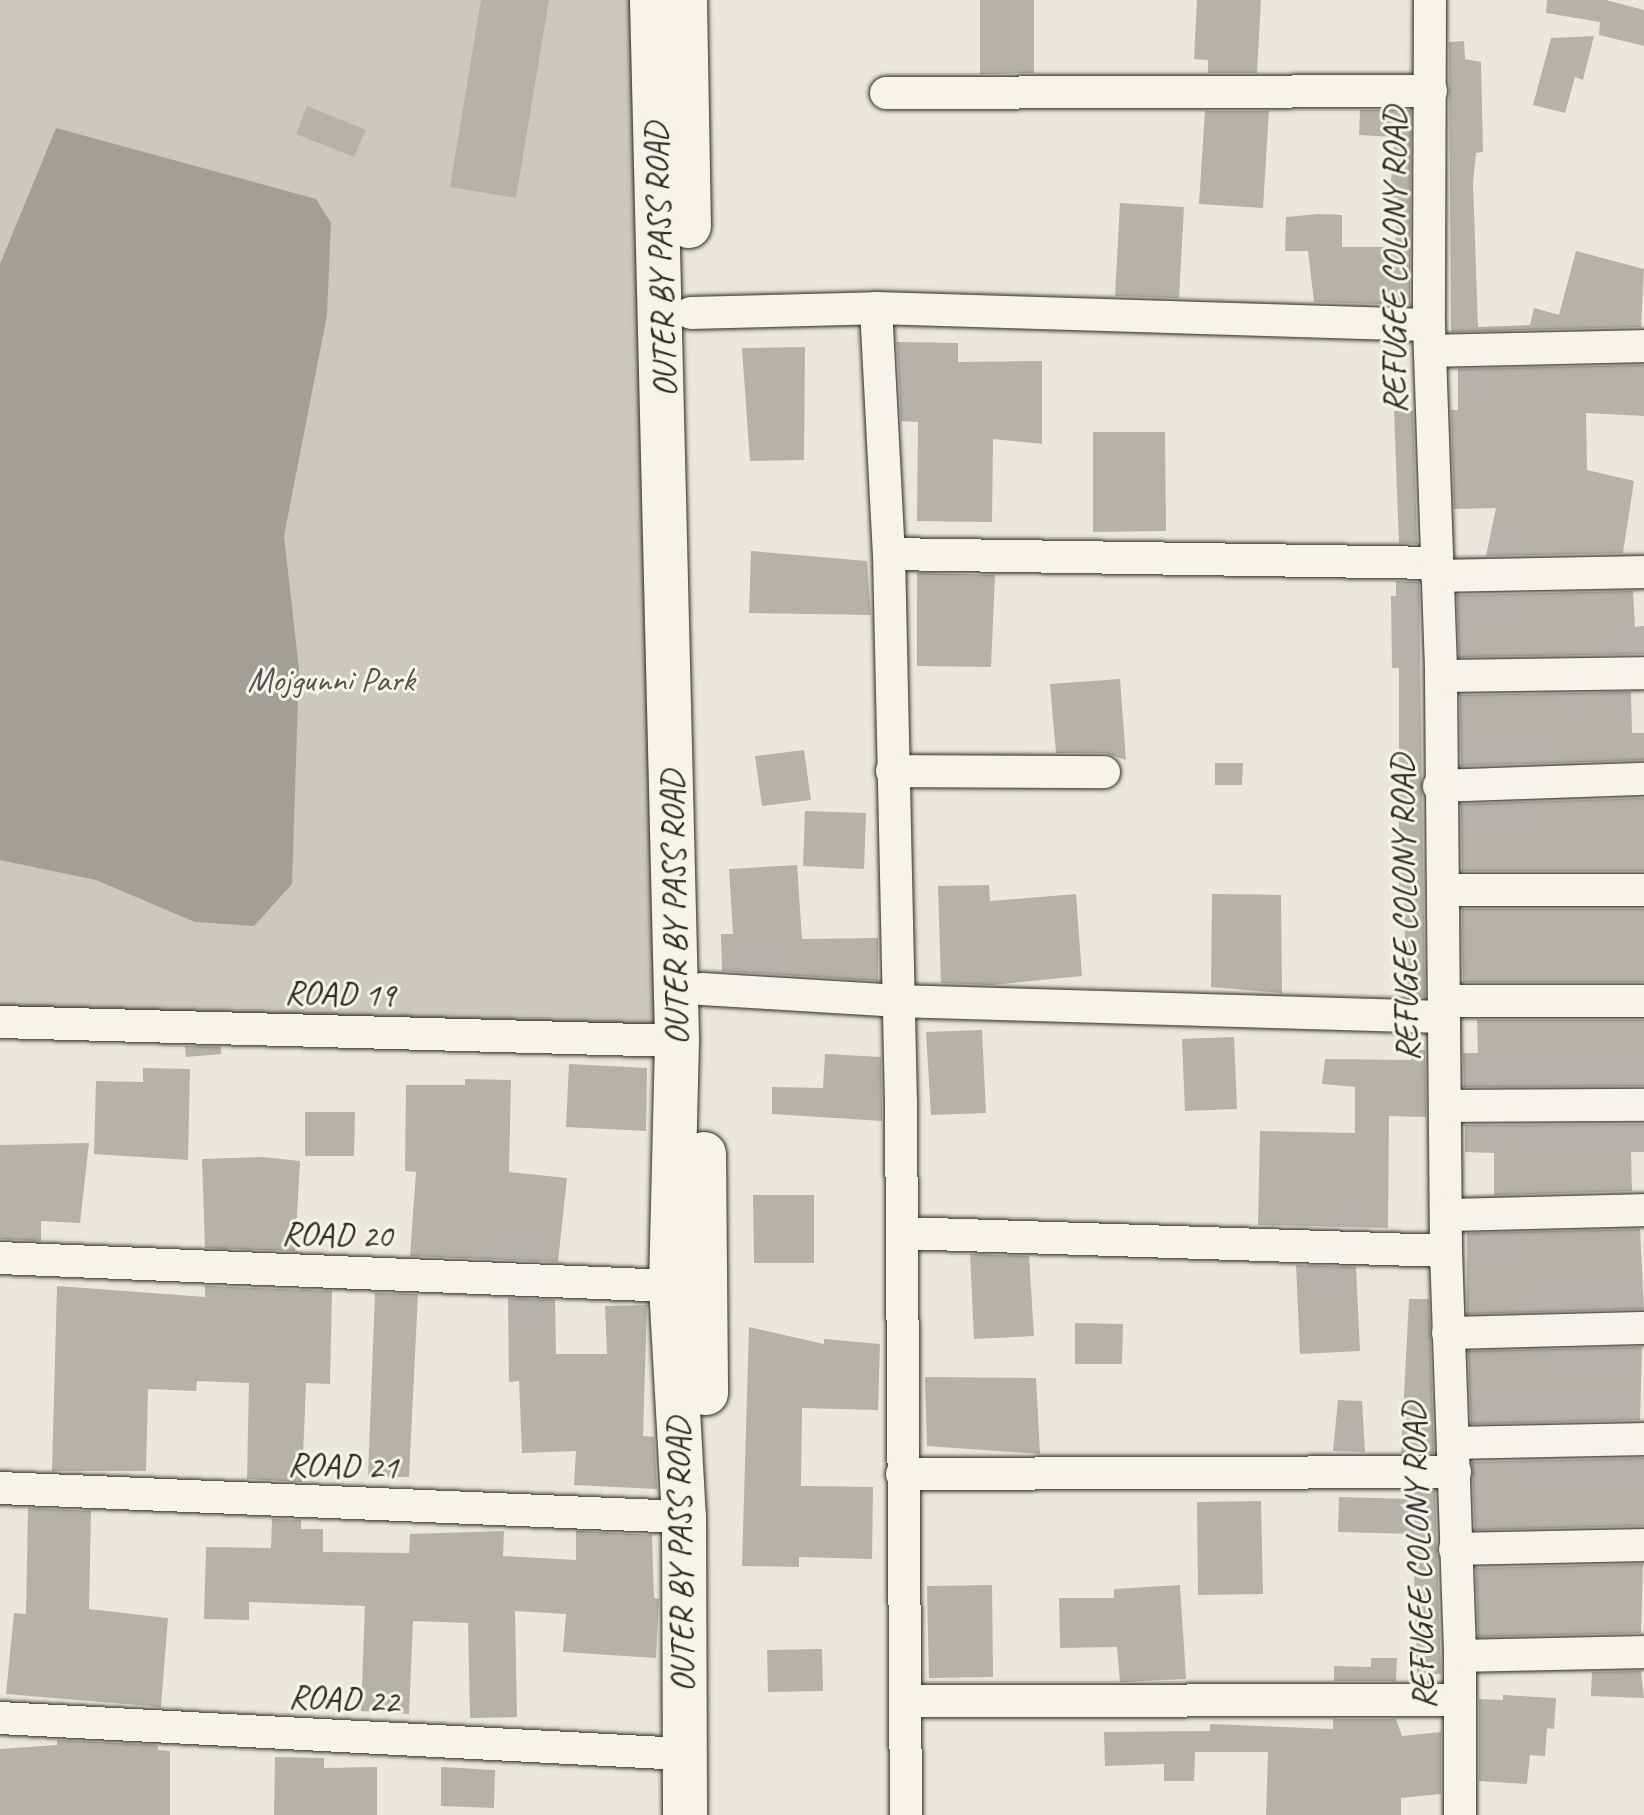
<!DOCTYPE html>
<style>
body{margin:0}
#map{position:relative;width:1644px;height:1815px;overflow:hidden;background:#ebe7dd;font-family:Caveat,sans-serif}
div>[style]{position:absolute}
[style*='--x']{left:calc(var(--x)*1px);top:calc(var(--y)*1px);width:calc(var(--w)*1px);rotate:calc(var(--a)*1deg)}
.green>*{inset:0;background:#cbc8bf}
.water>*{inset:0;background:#a29f98}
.building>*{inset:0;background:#b5b2ab}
.roads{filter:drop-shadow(0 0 2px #2b2b2b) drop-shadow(0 0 2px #2b2b2b)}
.street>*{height:32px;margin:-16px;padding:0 16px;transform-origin:16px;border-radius:16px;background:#f7f3e8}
.primary>*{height:44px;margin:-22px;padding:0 22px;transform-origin:22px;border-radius:22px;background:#f7f3e8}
span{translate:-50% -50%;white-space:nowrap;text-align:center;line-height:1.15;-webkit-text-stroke:6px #f7f3e8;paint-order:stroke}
.street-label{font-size:34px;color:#2b2b2b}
.park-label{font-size:34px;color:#535250}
</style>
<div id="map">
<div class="green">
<div style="clip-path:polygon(0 0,643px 0,670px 1030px,0 1009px)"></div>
</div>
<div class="water">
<div style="clip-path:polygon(56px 128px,316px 199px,331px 223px,327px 315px,284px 536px,299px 669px,292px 884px,254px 926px,195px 922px,96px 880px,0 860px,0 264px)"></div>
</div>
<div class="building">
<div style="clip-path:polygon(481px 0,549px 0,516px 198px,450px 187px)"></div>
<div style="clip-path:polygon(980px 0,1034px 0,1034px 73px,980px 74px)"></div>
<div style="clip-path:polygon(1197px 0,1261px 0,1257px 73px,1208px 73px,1208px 60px,1194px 59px)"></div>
<div style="clip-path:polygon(1547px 0,1606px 0,1644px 10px,1644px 46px,1599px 35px,1600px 22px,1546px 13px)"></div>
<div style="clip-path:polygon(1594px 36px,1583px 80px,1575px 77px,1565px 113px,1533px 105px,1551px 38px)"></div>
<div style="clip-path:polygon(1464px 41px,1465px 59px,1481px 62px,1483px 152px,1476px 153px,1473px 183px,1478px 327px,1530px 325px,1534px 308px,1559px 315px,1576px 251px,1644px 269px,1641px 327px,1451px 332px,1449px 42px)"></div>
<div style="clip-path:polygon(307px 106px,366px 130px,354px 157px,296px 134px)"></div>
<div style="clip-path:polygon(1360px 110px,1411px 110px,1410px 305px,1314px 302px,1308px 251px,1285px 251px,1286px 217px,1318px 214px,1342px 215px,1342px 247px,1395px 247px,1398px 198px,1390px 197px,1394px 137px,1359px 135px)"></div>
<div style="clip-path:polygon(1205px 111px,1269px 111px,1263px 208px,1199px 204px)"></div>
<div style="clip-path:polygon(1120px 203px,1184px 207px,1179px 298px,1115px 296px)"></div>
<div style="clip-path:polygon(897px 342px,958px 343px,958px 362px,1042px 361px,1042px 444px,993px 439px,992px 522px,917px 521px,918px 422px,901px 421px)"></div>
<div style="clip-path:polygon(805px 347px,804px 460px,750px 461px,742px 348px)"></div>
<div style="clip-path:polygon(1644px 365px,1644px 416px,1586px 413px,1587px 470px,1634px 481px,1623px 553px,1486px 556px,1496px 508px,1454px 509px,1451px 410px,1458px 410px,1458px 369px)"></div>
<div style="clip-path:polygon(1394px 411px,1413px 411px,1417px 544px,1399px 543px)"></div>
<div style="clip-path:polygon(1093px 432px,1165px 432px,1166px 531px,1093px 532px)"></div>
<div style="clip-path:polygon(751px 551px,867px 561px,871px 615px,749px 613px)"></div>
<div style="clip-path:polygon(917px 573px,995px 575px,991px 667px,917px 666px)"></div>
<div style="clip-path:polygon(1396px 581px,1419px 582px,1425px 997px,1406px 997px,1404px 892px,1399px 892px,1399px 668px,1392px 668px,1391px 596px,1396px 596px)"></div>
<div style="clip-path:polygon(1633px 591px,1635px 627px,1644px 626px,1644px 654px,1459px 657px,1457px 595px)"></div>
<div style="clip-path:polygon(1120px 679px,1126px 760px,1104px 753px,1056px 753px,1050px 684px)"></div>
<div style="clip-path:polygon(1631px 692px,1632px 733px,1644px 733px,1644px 760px,1461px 766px,1460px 695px)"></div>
<div style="clip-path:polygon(804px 750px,811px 800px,762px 806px,755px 756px)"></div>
<div style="clip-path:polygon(1215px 763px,1243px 763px,1242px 785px,1215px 785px)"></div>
<div style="clip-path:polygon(1644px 798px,1644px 871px,1462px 871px,1461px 804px)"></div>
<div style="clip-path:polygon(805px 811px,866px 813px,864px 869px,803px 866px)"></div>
<div style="clip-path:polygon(797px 865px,802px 939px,878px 938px,878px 981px,722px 971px,721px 934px,733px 934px,729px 869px)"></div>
<div style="clip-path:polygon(989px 885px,990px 901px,1076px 894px,1082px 976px,992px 985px,941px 983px,938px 886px)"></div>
<div style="clip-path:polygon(1212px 894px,1281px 895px,1282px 993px,1211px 987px)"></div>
<div style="clip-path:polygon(1462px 909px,1644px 909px,1644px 982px,1463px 982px)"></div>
<div style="clip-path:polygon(1477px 1020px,1644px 1020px,1644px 1086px,1464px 1087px,1463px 1053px,1478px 1053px)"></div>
<div style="clip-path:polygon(982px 1030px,986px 1113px,931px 1115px,926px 1032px)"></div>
<div style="clip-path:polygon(1234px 1037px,1237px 1109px,1185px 1111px,1182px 1039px)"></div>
<div style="clip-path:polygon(185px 1046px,221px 1047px,221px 1054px,186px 1057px)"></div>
<div style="clip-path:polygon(1411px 1050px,1425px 1050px,1426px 1117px,1389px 1116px,1388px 1228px,1258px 1225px,1260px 1131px,1355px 1133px,1355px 1087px,1322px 1084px,1325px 1059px,1411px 1060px)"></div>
<div style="clip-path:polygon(825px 1054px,881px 1057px,882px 1121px,772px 1114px,772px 1087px,823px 1088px)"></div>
<div style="clip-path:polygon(569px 1064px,647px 1068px,646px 1131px,566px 1127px)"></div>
<div style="clip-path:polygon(143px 1068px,190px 1069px,188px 1160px,94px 1154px,96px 1081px,143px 1082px)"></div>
<div style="clip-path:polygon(465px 1079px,511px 1080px,509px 1172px,567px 1178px,558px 1262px,410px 1256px,416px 1172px,405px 1171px,406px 1085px,465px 1085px)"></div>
<div style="clip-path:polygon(305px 1112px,355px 1112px,354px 1156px,305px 1156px)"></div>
<div style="clip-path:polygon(1644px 1124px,1644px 1152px,1631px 1152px,1632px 1191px,1494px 1195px,1494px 1153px,1465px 1152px,1465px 1125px)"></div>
<div style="clip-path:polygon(89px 1143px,80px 1223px,41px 1221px,41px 1241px,0 1239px,0 1145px)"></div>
<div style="clip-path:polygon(262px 1157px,300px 1161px,295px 1251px,205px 1248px,202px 1159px)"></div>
<div style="clip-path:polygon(753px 1195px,814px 1195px,814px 1263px,754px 1263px)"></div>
<div style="clip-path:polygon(1640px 1229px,1644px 1309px,1467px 1314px,1467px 1233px)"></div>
<div style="clip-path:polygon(970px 1254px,1029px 1256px,1034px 1336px,974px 1339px)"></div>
<div style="clip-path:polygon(1296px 1265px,1356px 1267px,1360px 1351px,1300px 1354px)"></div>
<div style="clip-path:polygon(57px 1286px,205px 1297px,205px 1286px,332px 1291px,330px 1384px,306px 1383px,302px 1482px,247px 1479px,249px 1383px,197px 1381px,196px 1391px,148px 1389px,146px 1471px,52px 1471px)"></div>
<div style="clip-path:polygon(375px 1293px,418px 1294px,409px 1477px,368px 1477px)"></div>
<div style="clip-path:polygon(508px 1298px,555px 1300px,556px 1354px,607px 1354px,605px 1306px,647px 1305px,643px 1436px,654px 1437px,657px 1489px,574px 1485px,576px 1451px,522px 1453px,519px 1381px,509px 1382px)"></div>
<div style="clip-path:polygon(1409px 1299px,1429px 1299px,1434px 1453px,1401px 1453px)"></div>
<div style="clip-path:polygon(1075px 1323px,1123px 1324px,1122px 1364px,1075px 1364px)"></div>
<div style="clip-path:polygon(749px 1327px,824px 1344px,824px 1339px,880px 1344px,878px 1410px,802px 1408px,801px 1486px,873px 1487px,872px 1559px,799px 1557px,799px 1567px,742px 1566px)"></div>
<div style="clip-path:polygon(1642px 1347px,1640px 1420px,1471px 1424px,1468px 1351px)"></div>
<div style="clip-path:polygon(925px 1377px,1036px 1378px,1040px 1454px,927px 1446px)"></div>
<div style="clip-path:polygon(1338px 1400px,1362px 1401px,1365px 1452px,1333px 1451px)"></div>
<div style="clip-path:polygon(1644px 1458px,1644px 1526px,1475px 1530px,1472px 1462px)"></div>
<div style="clip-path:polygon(1410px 1491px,1435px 1491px,1441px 1674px,1417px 1674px,1413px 1534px,1338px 1532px,1339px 1497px,1410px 1499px)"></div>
<div style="clip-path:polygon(1261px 1501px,1263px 1594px,1198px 1595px,1197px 1502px)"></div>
<div style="clip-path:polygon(28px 1508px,91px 1511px,89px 1609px,168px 1618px,161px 1707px,6px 1694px,14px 1613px,26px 1614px)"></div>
<div style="clip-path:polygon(272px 1519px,301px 1520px,301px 1529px,323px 1529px,323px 1552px,409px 1553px,410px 1534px,504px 1531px,503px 1556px,576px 1560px,576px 1531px,652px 1535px,654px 1598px,659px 1599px,656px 1658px,563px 1652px,566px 1614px,515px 1611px,517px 1717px,470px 1718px,468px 1623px,413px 1621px,409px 1714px,361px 1711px,365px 1606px,249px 1602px,249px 1620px,204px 1619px,206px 1547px,271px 1548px)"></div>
<div style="clip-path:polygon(1643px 1564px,1641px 1633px,1478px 1637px,1476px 1568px)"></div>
<div style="clip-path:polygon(992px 1585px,993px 1677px,929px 1678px,927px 1586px)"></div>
<div style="clip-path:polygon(1180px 1585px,1186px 1679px,1120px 1682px,1117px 1647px,1060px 1648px,1059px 1598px,1114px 1598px,1114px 1589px)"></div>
<div style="clip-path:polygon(822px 1649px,823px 1691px,768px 1692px,767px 1650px)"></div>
<div style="clip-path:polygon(1371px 1658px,1397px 1658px,1396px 1681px,1334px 1681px,1334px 1666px,1371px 1667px)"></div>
<div style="clip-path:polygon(1592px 1672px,1641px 1671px,1644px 1698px,1591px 1696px)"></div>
<div style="clip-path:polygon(1503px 1695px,1556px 1698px,1554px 1729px,1547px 1728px,1545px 1756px,1530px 1755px,1527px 1784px,1479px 1781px,1479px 1699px,1503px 1700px)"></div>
<div style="clip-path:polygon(1333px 1719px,1396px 1719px,1402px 1736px,1441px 1732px,1441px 1794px,1401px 1798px,1401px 1815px,1266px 1815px,1268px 1752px,1195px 1752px,1194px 1781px,1164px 1781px,1164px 1764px,1105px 1766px,1104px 1732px,1210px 1731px,1210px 1724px,1333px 1729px)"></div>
<div style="clip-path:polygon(57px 1740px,158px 1745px,158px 1750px,170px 1751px,170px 1815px,0 1815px,0 1749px,57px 1745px)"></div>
<div style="clip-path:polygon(275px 1757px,324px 1758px,324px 1768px,377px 1767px,377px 1815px,274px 1815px)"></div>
<div style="clip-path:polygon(441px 1767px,495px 1770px,494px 1808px,441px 1806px)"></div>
</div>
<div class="roads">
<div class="street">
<div style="--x:1430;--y:0;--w:325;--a:90.2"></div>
<div style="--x:1429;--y:325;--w:351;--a:88"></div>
<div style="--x:1441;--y:676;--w:575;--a:89.5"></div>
<div style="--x:1446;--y:1251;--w:405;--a:88"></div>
<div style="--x:1460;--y:1656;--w:159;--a:90"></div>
<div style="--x:886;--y:93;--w:545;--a:-0.21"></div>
<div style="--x:876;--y:308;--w:246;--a:87"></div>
<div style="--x:889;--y:554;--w:549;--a:88.75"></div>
<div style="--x:901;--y:1103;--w:712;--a:89.6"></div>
<div style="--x:691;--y:313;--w:185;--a:-1.5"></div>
<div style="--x:876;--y:308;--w:553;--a:1.76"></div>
<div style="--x:1431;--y:351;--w:213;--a:-1.3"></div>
<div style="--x:889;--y:554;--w:548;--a:0.94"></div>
<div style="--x:1437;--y:576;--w:207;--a:-1.1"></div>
<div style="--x:1441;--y:676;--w:203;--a:-0.8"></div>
<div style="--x:892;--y:771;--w:212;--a:0.3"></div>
<div style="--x:1439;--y:786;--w:205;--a:-2"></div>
<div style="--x:1443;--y:890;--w:201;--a:0"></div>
<div style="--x:702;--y:989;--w:194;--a:3.5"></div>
<div style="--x:896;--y:1001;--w:548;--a:1.67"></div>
<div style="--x:1444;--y:1001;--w:200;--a:0"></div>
<div style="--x:0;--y:1022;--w:677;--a:1.61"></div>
<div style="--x:1445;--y:1106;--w:199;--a:-0.3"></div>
<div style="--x:1446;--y:1215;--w:198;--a:-1.4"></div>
<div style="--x:902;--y:1233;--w:544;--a:1.9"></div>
<div style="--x:0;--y:1258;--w:672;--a:2.39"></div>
<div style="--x:1448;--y:1333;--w:196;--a:-1.5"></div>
<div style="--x:1454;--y:1443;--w:190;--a:-1.2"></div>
<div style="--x:902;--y:1474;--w:553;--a:-0.21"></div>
<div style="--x:0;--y:1488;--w:685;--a:2.43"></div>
<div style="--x:1455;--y:1549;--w:189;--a:-1.2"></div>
<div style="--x:1460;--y:1656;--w:184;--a:-1.2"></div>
<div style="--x:907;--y:1701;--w:553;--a:-0.1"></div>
<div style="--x:0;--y:1718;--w:684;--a:3.02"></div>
</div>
<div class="primary">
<div style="--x:652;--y:0;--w:1041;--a:88.62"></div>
<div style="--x:677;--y:1041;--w:245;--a:91.4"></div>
<div style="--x:671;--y:1286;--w:231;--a:86.8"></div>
<div style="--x:684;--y:1517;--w:298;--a:89.8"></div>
<div style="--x:685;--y:0;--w:226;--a:89"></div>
<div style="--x:704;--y:1154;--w:239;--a:89.5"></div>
</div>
</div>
<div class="street-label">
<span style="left:660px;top:260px;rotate:-92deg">OUTER BY PASS ROAD</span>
<span style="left:1394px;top:260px;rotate:-90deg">REFUGEE COLONY ROAD</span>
<span style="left:674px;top:908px;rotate:-91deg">OUTER BY PASS ROAD</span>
<span style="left:1404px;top:908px;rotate:-91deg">REFUGEE COLONY ROAD</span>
<span style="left:340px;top:993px;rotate:2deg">ROAD 19</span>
<span style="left:337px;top:1234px;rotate:2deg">ROAD 20</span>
<span style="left:343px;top:1465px;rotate:2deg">ROAD 21</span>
<span style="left:680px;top:1555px;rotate:-91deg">OUTER BY PASS ROAD</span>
<span style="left:1418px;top:1556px;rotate:-92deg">REFUGEE COLONY ROAD</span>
<span style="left:344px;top:1698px;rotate:3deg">ROAD 22</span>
</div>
<div class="park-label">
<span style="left:331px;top:680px">Mojgunni Park</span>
</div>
</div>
